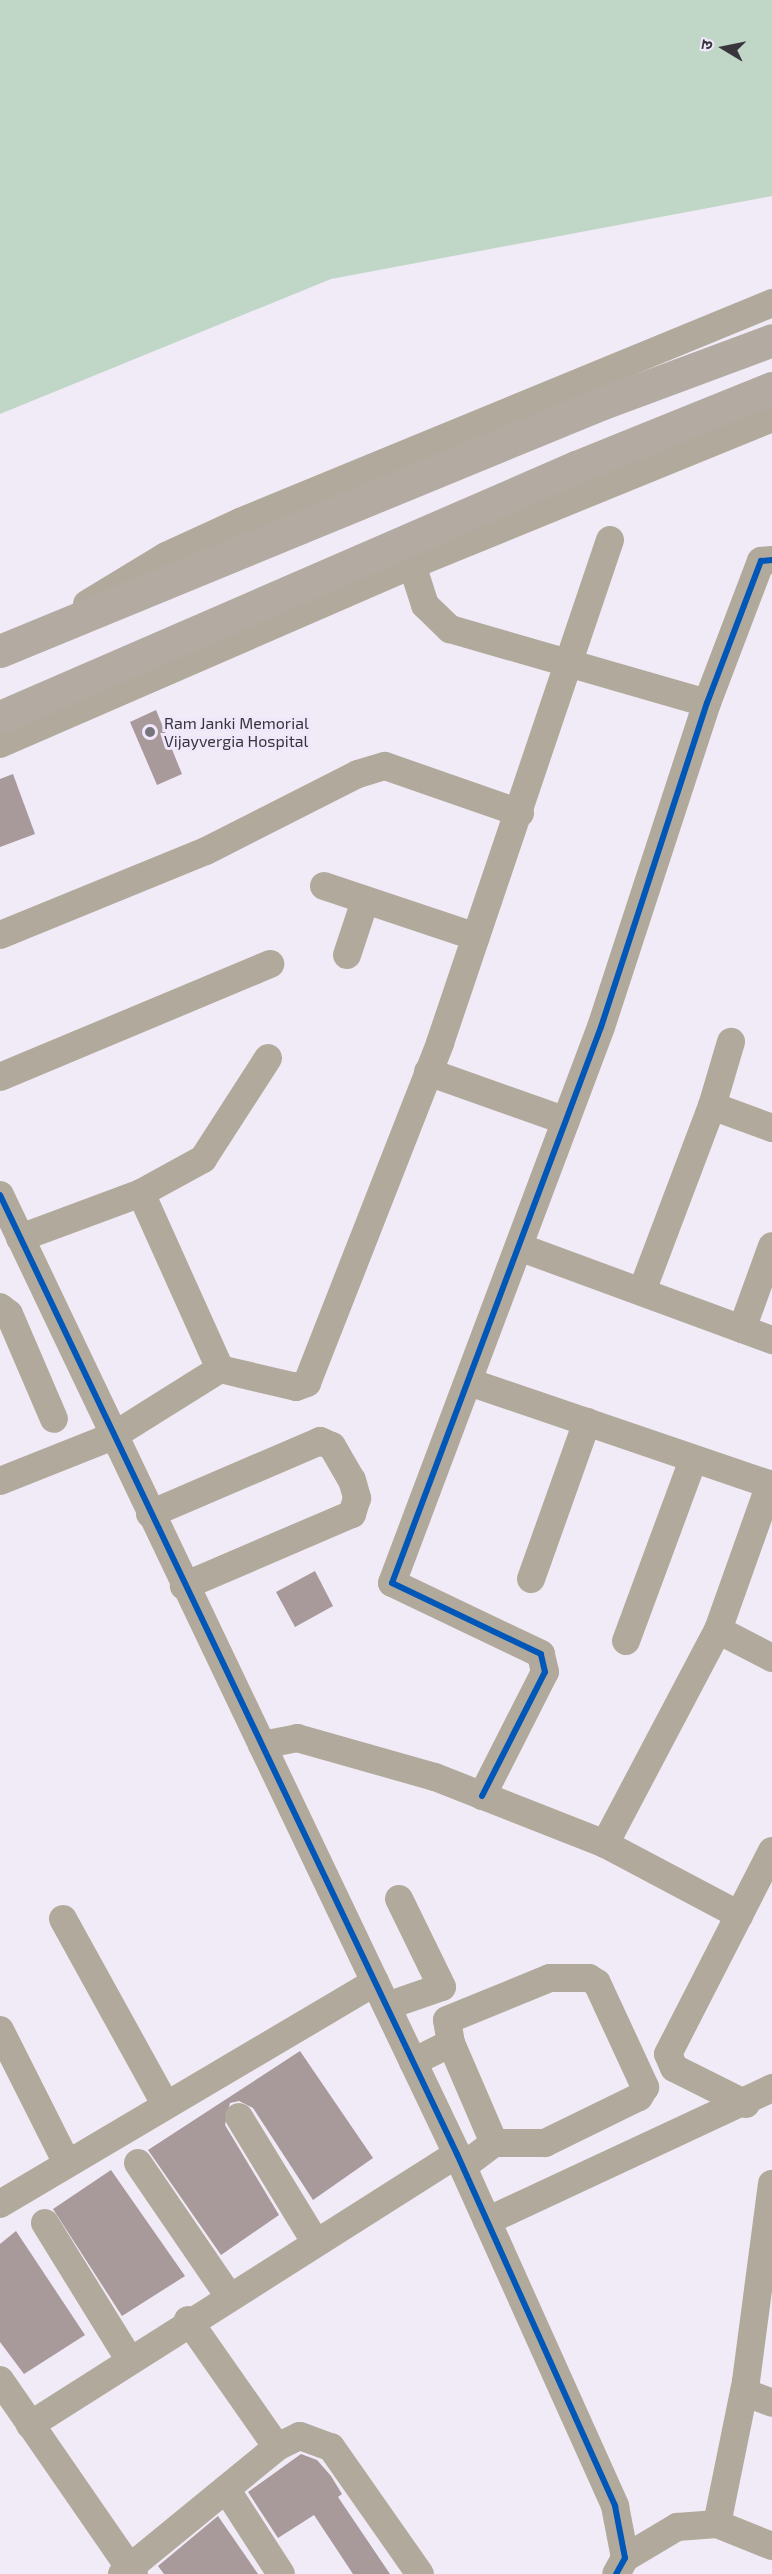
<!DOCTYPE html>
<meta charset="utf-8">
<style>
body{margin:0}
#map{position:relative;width:772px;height:2574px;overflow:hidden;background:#f0ebf6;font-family:"Exo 2","Noto Sans Devanagari",sans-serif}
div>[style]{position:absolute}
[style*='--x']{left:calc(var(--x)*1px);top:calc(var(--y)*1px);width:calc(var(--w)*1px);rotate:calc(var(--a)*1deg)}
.green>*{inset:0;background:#c0d7c7}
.building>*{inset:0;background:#a8999b}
.minor>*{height:28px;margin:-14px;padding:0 14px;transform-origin:14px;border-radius:14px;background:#b1aa9c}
.major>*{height:33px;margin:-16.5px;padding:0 16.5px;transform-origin:16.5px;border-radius:16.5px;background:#b3aba2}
.cycleway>*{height:6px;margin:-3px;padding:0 3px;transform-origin:3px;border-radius:3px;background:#0057b8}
.dots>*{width:16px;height:16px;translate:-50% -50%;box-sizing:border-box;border:3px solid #efe7fa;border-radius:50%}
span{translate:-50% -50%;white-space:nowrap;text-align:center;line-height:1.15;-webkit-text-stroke:6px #efe7fa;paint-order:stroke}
.poi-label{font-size:16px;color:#38353c}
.left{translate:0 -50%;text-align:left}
.north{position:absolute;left:694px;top:18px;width:60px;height:60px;-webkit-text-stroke:4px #efe7fa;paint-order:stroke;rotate:280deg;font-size:16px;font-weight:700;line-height:24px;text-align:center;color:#38353c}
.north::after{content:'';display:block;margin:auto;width:21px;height:27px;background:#38353c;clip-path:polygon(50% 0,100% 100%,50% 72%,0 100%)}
</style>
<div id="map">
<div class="green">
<div style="clip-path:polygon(0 0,772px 0,772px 196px,331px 279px,0 414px)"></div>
</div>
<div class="building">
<div style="clip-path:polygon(156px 710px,182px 774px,157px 785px,130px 722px)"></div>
<div style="clip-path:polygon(13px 774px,35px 834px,0 847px,0 779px)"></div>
<div style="clip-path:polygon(315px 1571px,333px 1606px,295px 1627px,276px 1592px)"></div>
<div style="clip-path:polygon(300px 2051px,373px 2158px,313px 2200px,253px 2108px,239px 2101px,230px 2103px,225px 2125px,279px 2215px,221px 2255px,148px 2150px)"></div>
<div style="clip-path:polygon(111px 2170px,185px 2276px,122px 2316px,53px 2209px)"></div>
<div style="clip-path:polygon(16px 2231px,85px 2335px,24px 2374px,0 2342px,0 2244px)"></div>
<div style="clip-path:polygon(301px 2454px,317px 2460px,331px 2476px,342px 2494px,338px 2497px,390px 2574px,353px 2574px,314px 2515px,278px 2538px,248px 2492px)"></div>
<div style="clip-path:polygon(218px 2516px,258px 2574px,164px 2574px,158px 2566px)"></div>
</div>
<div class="minor">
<div style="--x:406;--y:546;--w:62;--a:72.1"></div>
<div style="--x:425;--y:605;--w:35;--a:44"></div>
<div style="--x:450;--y:629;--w:267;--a:16.1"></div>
<div style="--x:87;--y:604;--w:92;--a:-31.3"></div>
<div style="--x:166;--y:556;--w:81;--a:-24.7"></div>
<div style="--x:240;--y:522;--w:575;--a:-22.37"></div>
<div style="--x:0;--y:744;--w:449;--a:-23.5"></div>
<div style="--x:412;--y:565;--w:389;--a:-22.2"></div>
<div style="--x:324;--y:886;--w:160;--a:18.5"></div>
<div style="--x:0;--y:935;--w:222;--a:-22.2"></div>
<div style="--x:206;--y:851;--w:170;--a:-26.9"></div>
<div style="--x:358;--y:774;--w:28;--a:-17"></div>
<div style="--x:385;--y:766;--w:143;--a:19.2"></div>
<div style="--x:347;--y:955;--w:57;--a:-71.6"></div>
<div style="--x:428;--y:1072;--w:146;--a:19.5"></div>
<div style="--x:0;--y:1077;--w:293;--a:-22.7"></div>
<div style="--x:712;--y:1106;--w:67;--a:-73.5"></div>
<div style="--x:141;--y:1193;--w:193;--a:65.8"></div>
<div style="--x:0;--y:1195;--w:1062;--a:64.52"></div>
<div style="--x:457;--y:2154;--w:386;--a:65.8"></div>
<div style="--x:615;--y:2506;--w:53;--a:79.1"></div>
<div style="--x:625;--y:2558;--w:18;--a:119"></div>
<div style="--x:20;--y:1238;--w:129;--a:-20.4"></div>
<div style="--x:141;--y:1193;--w:71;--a:-28.7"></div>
<div style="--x:203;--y:1159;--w:120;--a:-57.2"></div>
<div style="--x:519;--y:1247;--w:270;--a:20.2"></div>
<div style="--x:642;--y:1291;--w:198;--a:-69.3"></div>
<div style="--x:712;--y:1106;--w:64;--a:20.1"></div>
<div style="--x:0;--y:1307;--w:11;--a:38"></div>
<div style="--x:9;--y:1314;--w:114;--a:66.8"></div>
<div style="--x:742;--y:1329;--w:88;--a:-70.1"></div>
<div style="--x:469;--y:1382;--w:320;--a:18.8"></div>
<div style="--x:0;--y:1481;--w:122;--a:-21.7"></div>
<div style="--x:113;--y:1436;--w:126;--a:-32.1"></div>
<div style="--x:220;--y:1369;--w:78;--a:13.3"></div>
<div style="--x:296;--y:1387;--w:12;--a:-20"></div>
<div style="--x:307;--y:1383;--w:365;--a:-68.6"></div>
<div style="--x:440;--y:1043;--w:531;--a:-71.33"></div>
<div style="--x:150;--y:1514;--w:185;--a:-23.2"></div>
<div style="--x:320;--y:1441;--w:13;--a:23"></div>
<div style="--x:332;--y:1446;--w:39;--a:60"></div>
<div style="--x:352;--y:1480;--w:19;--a:74"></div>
<div style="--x:357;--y:1498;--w:17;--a:107"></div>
<div style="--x:352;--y:1514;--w:183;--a:156.8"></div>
<div style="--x:531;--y:1579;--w:167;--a:-70.4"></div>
<div style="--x:718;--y:1630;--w:61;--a:27.4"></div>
<div style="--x:626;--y:1641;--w:193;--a:-69.7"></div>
<div style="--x:262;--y:1745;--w:36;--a:-11"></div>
<div style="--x:297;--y:1738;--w:143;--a:15.8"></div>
<div style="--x:435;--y:1777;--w:183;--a:21.5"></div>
<div style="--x:605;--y:1844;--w:152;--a:27.9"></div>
<div style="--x:482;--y:1796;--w:139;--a:-63.1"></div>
<div style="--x:545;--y:1672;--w:18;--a:-103"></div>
<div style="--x:541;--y:1654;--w:165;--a:-154.5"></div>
<div style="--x:392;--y:1583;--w:594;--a:-69.4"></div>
<div style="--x:601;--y:1027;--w:341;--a:-71.9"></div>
<div style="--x:707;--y:703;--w:152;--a:-69.2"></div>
<div style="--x:761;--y:561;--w:11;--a:-5"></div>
<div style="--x:605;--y:1844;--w:242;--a:-62.2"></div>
<div style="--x:718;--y:1630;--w:155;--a:-70.4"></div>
<div style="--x:63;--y:1919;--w:211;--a:61.1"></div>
<div style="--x:387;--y:2006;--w:58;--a:-19.1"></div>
<div style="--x:442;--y:1987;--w:98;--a:-116"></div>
<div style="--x:0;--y:2030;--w:149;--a:63.3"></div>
<div style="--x:451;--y:2043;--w:23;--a:-100"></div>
<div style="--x:447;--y:2020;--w:111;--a:-22.2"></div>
<div style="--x:550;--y:1978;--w:39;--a:0"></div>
<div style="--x:589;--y:1978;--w:9;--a:32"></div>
<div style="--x:597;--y:1983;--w:115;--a:65.2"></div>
<div style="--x:645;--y:2087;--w:12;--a:121"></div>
<div style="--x:639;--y:2097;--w:105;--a:153.9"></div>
<div style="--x:545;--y:2143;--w:51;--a:180"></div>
<div style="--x:494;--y:2143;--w:39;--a:143"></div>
<div style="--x:413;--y:2062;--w:42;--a:-26.6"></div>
<div style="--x:451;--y:2043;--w:109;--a:66.7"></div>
<div style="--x:746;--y:2104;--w:80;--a:-153.4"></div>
<div style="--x:674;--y:2068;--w:15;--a:-113"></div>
<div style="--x:668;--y:2054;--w:228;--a:-62.9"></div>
<div style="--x:239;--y:2117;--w:144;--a:58.6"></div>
<div style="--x:138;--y:2163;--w:160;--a:55.7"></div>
<div style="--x:0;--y:2204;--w:436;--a:-30.6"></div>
<div style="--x:487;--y:2221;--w:315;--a:-25"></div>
<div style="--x:45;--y:2223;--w:160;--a:58.3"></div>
<div style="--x:188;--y:2320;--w:155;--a:55"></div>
<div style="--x:0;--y:2380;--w:236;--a:55.4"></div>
<div style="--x:744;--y:2392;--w:30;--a:21"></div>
<div style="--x:30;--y:2425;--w:506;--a:-32.4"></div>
<div style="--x:226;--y:2489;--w:101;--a:57.1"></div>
<div style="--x:717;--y:2524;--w:146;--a:-78.5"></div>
<div style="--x:746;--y:2381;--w:199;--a:-82.5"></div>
<div style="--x:625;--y:2558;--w:61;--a:-30.8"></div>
<div style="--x:677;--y:2527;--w:40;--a:-4.3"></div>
<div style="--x:717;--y:2524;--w:59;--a:21.8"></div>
<div style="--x:122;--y:2574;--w:200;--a:-39.3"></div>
<div style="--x:277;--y:2447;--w:25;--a:-26"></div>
<div style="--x:300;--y:2436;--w:33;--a:20"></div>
<div style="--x:331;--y:2447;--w:155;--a:55"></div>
</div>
<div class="major">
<div style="--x:0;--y:651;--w:652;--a:-22.36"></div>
<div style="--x:603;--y:403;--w:180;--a:-20.4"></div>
<div style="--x:0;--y:717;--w:628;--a:-23.46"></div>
<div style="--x:576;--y:467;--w:211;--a:-22"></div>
</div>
<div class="cycleway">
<div style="--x:0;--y:1195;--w:1062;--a:64.52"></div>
<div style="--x:457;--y:2154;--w:386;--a:65.8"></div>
<div style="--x:615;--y:2506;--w:53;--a:79.1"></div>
<div style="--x:625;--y:2558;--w:18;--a:119"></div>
<div style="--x:482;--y:1796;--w:139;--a:-63.1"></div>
<div style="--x:545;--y:1672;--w:18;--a:-103"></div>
<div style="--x:541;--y:1654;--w:165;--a:-154.5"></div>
<div style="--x:392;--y:1583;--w:594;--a:-69.4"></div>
<div style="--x:601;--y:1027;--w:341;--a:-71.9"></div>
<div style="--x:707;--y:703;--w:152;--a:-69.2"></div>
<div style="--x:761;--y:561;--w:11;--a:-5"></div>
</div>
<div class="dots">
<div style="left:150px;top:732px;background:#78757d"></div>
</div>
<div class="poi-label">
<span class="left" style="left:164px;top:732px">Ram Janki Memorial<br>Vijayvergia Hospital</span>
</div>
<div class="north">उ</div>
</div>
